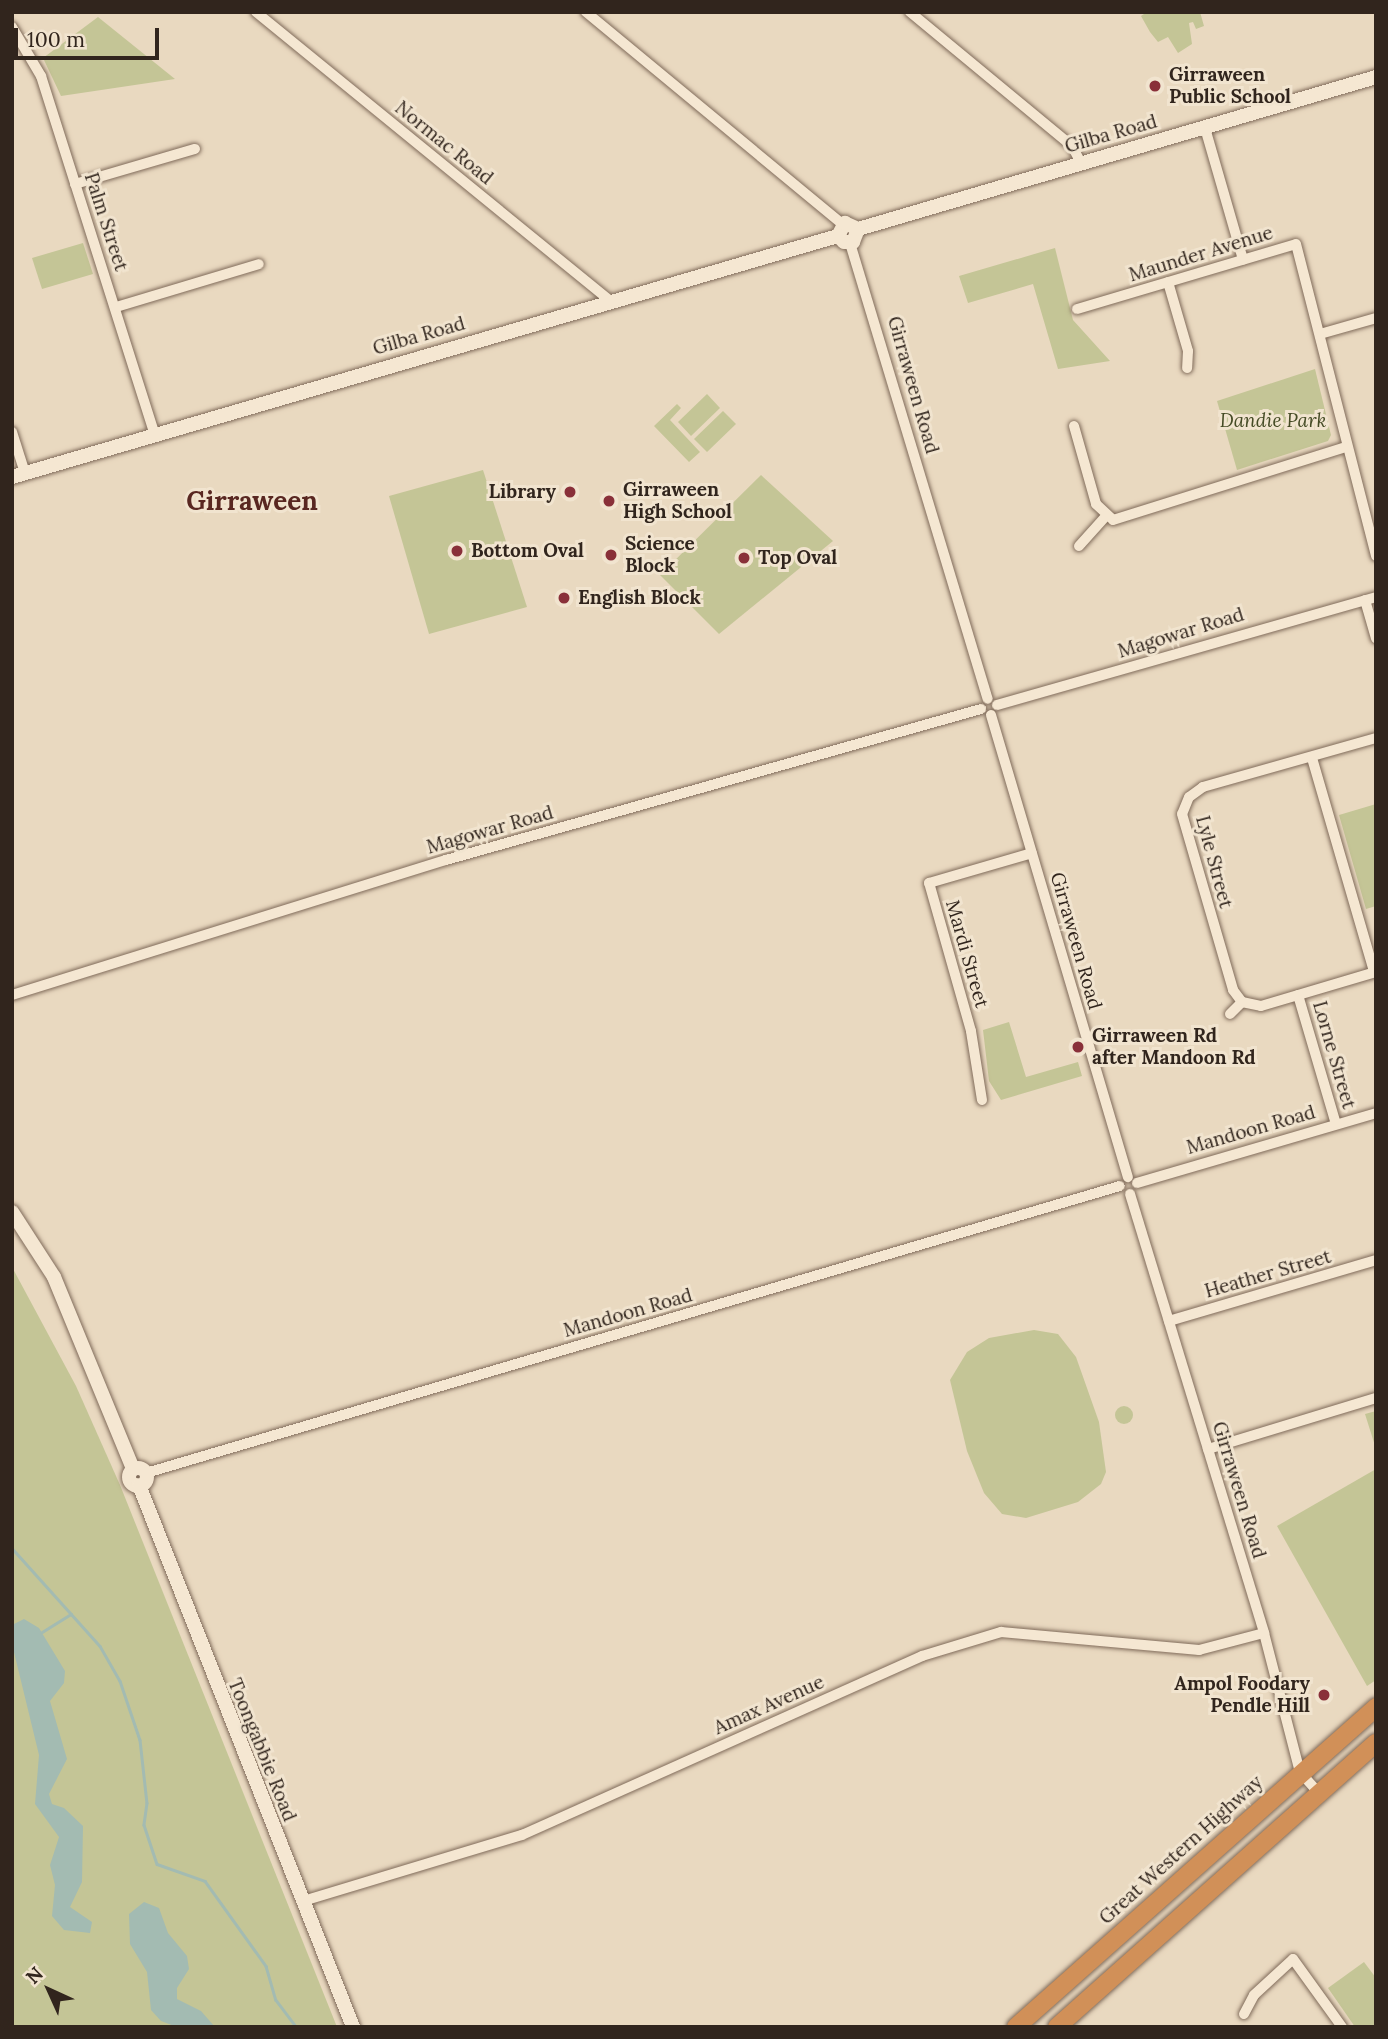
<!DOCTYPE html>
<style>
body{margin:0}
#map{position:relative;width:1388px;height:2039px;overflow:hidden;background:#e9d9c0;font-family:Lora,serif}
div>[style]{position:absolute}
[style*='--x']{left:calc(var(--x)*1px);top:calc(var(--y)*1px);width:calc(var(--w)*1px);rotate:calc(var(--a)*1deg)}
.green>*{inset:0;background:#c4c596}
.round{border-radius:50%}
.water>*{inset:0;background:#a3bbb2}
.stream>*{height:2.5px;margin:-1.25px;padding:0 1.25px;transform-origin:1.25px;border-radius:1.25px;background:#a3bbb2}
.roads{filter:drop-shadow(0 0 2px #806b5a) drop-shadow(0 0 2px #806b5a)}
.street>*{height:10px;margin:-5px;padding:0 5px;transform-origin:5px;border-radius:5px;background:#f5e7d2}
.secondary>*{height:14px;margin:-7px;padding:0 7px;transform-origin:7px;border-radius:7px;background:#f5e7d2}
.secondary>.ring{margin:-7px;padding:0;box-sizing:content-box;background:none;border:14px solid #f5e7d2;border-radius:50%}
.highway>*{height:18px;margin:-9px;padding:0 9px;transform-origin:9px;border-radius:9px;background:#d19058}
.dots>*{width:19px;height:19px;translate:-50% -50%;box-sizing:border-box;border:4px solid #f1e4cf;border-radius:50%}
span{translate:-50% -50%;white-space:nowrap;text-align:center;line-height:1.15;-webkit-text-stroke:6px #f1e4cf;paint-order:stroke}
.poi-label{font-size:19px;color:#31251d;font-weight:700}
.left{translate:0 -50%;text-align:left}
.right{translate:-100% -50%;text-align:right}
.street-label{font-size:19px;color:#31251d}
.park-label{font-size:19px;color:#454b25;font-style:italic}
.district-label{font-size:26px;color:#592721;font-weight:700}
.frame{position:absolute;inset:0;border:14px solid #31251d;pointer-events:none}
.north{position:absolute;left:14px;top:1955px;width:70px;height:70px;-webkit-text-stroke:5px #f1e4cf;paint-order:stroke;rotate:315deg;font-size:19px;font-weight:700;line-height:28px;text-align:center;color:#31251d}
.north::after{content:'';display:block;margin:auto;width:24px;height:32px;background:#31251d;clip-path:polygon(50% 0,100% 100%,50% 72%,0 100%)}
.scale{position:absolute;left:14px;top:28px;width:145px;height:32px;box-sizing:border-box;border:4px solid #31251d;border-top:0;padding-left:9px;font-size:21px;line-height:24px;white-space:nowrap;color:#31251d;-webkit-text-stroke:5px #f1e4cf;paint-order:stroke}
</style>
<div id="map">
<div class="green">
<div style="clip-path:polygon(1147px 12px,1200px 12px,1204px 26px,1196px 29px,1193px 22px,1189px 23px,1192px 44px,1178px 53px,1168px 37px,1158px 42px,1150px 32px,1141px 16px)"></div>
<div style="clip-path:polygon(98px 17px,175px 79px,61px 96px,43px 58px)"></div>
<div style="clip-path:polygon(83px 243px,93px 274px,42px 289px,32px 258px)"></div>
<div style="clip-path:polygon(1055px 248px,1073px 320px,1110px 361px,1058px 369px,1033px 284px,968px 303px,959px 276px)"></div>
<div style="clip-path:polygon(1315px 369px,1331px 435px,1328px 441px,1237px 470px,1217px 401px)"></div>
<div style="clip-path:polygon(707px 394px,720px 408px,691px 436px,678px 422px)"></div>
<div style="clip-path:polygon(677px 404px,681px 408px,670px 420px,700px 452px,689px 462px,654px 426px)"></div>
<div style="clip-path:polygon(723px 411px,736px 424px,707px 452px,694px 439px)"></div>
<div style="clip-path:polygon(483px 470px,527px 607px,429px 634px,389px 496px)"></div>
<div style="clip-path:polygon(761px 475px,833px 541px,719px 634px,660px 575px)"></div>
<div style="clip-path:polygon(1376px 804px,1376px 906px,1366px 909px,1339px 815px)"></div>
<div style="clip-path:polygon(1009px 1022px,1026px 1077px,1078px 1062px,1082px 1076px,1001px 1100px,989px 1081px,983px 1030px)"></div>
<div style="clip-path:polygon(12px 1267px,76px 1386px,120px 1485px,337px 2027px,12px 2027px)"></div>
<div style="clip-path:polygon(1034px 1330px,1058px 1334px,1076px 1357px,1099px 1422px,1106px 1472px,1101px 1484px,1078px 1502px,1026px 1518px,1002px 1514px,984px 1493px,967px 1451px,950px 1380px,967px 1352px,989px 1338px)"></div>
<div class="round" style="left:1115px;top:1406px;width:18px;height:18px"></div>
<div style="clip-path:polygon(1376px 1411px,1376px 1449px,1365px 1414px)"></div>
<div style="clip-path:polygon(1376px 1469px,1376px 1680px,1367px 1686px,1277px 1526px)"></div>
<div style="clip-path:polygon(1364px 1962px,1376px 1978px,1376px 2027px,1355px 2027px,1328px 1988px)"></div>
</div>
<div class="water">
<div style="clip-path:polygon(24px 1619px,39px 1628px,65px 1671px,64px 1683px,50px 1701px,67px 1759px,49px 1794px,52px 1804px,64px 1808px,83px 1826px,82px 1882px,70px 1907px,92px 1922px,90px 1933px,64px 1930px,52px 1916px,55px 1885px,50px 1865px,59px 1837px,35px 1804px,39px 1755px,12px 1644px,12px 1625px)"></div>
<div style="clip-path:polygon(144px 1902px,159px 1908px,168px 1933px,187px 1956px,189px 1969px,177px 1988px,177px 1999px,201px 2011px,215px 2027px,177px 2027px,161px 2021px,151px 2010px,147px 1972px,130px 1944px,129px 1914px)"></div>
</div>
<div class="stream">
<div style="--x:12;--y:1548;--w:132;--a:48.1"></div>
<div style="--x:100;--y:1646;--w:40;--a:60.3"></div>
<div style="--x:120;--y:1681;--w:62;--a:71.3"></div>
<div style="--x:140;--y:1740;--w:63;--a:83.7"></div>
<div style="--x:147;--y:1803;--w:22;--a:98"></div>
<div style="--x:144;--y:1825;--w:41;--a:71.6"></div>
<div style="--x:157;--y:1864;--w:51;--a:19.5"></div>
<div style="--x:205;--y:1881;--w:105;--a:54.3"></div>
<div style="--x:266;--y:1966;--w:35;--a:74"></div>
<div style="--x:276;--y:2000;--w:34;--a:53"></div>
<div style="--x:42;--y:1632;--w:34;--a:-32"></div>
</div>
<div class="roads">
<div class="street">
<div style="--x:256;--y:12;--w:456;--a:39.2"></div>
<div style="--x:586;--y:12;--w:332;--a:39.6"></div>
<div style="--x:910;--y:12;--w:210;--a:39.6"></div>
<div style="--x:1072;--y:146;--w:19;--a:62"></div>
<div style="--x:12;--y:27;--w:57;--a:59.4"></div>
<div style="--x:41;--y:76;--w:374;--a:72.4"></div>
<div style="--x:1205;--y:128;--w:137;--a:73.9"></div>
<div style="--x:75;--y:184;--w:125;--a:-16.3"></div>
<div style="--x:850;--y:243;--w:476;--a:73.2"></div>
<div style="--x:1168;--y:282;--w:72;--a:73.8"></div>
<div style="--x:1188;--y:351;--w:17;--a:93"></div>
<div style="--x:116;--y:307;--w:149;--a:-16.7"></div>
<div style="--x:1077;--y:309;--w:228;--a:-16.5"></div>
<div style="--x:1296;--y:244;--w:322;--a:75.6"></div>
<div style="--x:1320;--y:334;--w:58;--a:-15.9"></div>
<div style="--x:1074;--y:426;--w:81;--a:74.2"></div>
<div style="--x:1096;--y:504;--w:23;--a:43"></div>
<div style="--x:1113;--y:520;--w:244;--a:-17.4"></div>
<div style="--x:12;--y:432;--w:43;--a:72.4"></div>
<div style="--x:1079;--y:546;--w:40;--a:-48"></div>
<div style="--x:1365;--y:600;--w:40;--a:74"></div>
<div style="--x:997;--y:705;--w:394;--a:-15.9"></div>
<div style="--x:991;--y:715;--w:482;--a:73.5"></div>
<div style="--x:1376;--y:738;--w:180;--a:164.2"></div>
<div style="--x:1203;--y:787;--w:17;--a:144"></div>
<div style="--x:1189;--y:797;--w:18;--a:112"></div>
<div style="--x:1182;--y:814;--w:183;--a:73.8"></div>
<div style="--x:1233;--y:990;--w:15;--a:53"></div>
<div style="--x:1242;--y:1002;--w:19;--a:12"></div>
<div style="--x:1261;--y:1006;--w:120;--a:-16.5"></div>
<div style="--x:1312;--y:758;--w:223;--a:73.8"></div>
<div style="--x:12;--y:995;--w:455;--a:-17.3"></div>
<div style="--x:446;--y:860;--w:556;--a:-15.76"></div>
<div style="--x:1298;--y:995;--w:134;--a:73.6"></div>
<div style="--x:1230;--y:1014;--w:17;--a:-45"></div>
<div style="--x:982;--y:1100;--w:70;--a:-99.1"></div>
<div style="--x:971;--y:1031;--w:154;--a:-105.8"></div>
<div style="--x:929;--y:883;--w:107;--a:-16.2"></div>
<div style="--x:1137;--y:1183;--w:249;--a:-16.3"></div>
<div style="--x:1130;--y:1194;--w:459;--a:73"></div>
<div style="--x:1264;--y:1633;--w:144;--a:75.5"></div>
<div style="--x:1300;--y:1772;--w:28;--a:48"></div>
<div style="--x:1169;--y:1321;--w:216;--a:-16.4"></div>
<div style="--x:1208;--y:1449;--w:176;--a:-16.9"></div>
<div style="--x:146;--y:1473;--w:1015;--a:-16.42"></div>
<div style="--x:303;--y:1901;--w:229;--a:-16.8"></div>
<div style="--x:522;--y:1835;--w:438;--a:-24.1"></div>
<div style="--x:922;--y:1656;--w:83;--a:-16.9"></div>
<div style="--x:1001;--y:1632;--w:199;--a:5.2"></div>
<div style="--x:1199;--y:1650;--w:67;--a:-14.7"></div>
<div style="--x:1244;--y:2014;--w:21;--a:-62"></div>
<div style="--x:1254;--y:1995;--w:53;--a:-42.7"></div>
<div style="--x:1293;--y:1959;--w:84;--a:54.2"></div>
</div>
<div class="secondary">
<div style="--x:858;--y:229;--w:540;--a:-16.35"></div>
<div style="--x:838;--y:236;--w:8;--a:45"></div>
<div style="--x:844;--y:242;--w:9;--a:0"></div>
<div style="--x:853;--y:242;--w:14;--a:-69"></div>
<div style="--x:838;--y:236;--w:15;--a:-62"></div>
<div style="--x:845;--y:223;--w:14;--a:25"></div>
<div style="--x:12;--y:477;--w:860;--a:-16.27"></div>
<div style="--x:12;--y:1212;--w:77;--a:57.1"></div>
<div style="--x:54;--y:1277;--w:208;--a:67.6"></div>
<div class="ring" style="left:129px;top:1468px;width:4px;height:4px"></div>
<div style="--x:139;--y:1485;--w:583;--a:68.45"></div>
</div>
<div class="highway">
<div style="--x:1016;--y:2027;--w:482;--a:-41.6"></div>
<div style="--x:1057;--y:2027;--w:427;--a:-41.7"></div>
</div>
</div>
<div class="dots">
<div style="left:1155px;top:86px;background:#893039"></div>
<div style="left:570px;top:492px;background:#893039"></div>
<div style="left:609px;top:501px;background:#893039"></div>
<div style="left:457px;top:551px;background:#893039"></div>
<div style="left:611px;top:555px;background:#893039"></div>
<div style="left:744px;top:558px;background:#893039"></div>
<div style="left:564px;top:598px;background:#893039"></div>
<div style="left:1078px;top:1047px;background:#893039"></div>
<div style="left:1324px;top:1695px;background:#893039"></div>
</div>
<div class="poi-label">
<span class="left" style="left:1169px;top:86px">Girraween<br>Public School</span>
<span class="left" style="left:623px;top:501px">Girraween<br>High School</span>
<span class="right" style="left:556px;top:492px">Library</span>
<span class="left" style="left:625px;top:555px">Science<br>Block</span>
<span class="left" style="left:471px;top:551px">Bottom Oval</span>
<span class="left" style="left:758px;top:558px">Top Oval</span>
<span class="left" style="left:578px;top:598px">English Block</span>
<span class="left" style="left:1092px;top:1047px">Girraween Rd<br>after Mandoon Rd</span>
<span class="right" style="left:1310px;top:1695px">Ampol Foodary<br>Pendle Hill</span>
</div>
<div class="street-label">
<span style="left:1111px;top:134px;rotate:-16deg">Gilba Road</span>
<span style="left:444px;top:143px;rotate:39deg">Normac Road</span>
<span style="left:106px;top:222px;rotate:72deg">Palm Street</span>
<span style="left:1201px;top:254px;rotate:-17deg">Maunder Avenue</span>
<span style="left:419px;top:336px;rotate:-16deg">Gilba Road</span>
<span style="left:913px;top:385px;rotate:74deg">Girraween Road</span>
<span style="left:1181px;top:633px;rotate:-17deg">Magowar Road</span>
<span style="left:490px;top:830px;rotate:-16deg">Magowar Road</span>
<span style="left:1214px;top:862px;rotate:75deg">Lyle Street</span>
<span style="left:1076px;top:941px;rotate:74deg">Girraween Road</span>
<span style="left:967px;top:954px;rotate:74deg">Mardi Street</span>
<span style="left:1334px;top:1055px;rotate:74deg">Lorne Street</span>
<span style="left:1251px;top:1130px;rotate:-16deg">Mandoon Road</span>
<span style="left:1268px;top:1274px;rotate:-16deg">Heather Street</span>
<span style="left:628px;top:1313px;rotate:-16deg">Mandoon Road</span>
<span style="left:1239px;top:1490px;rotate:73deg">Girraween Road</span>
<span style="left:769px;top:1705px;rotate:-24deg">Amax Avenue</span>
<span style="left:262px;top:1750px;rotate:68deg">Toongabbie Road</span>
<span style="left:1181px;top:1850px;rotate:-42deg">Great Western Highway</span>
</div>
<div class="park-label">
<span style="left:1273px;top:421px">Dandie Park</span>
</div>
<div class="district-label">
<span style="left:252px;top:501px">Girraween</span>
</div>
<div class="frame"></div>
<div class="north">N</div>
<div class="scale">100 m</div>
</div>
